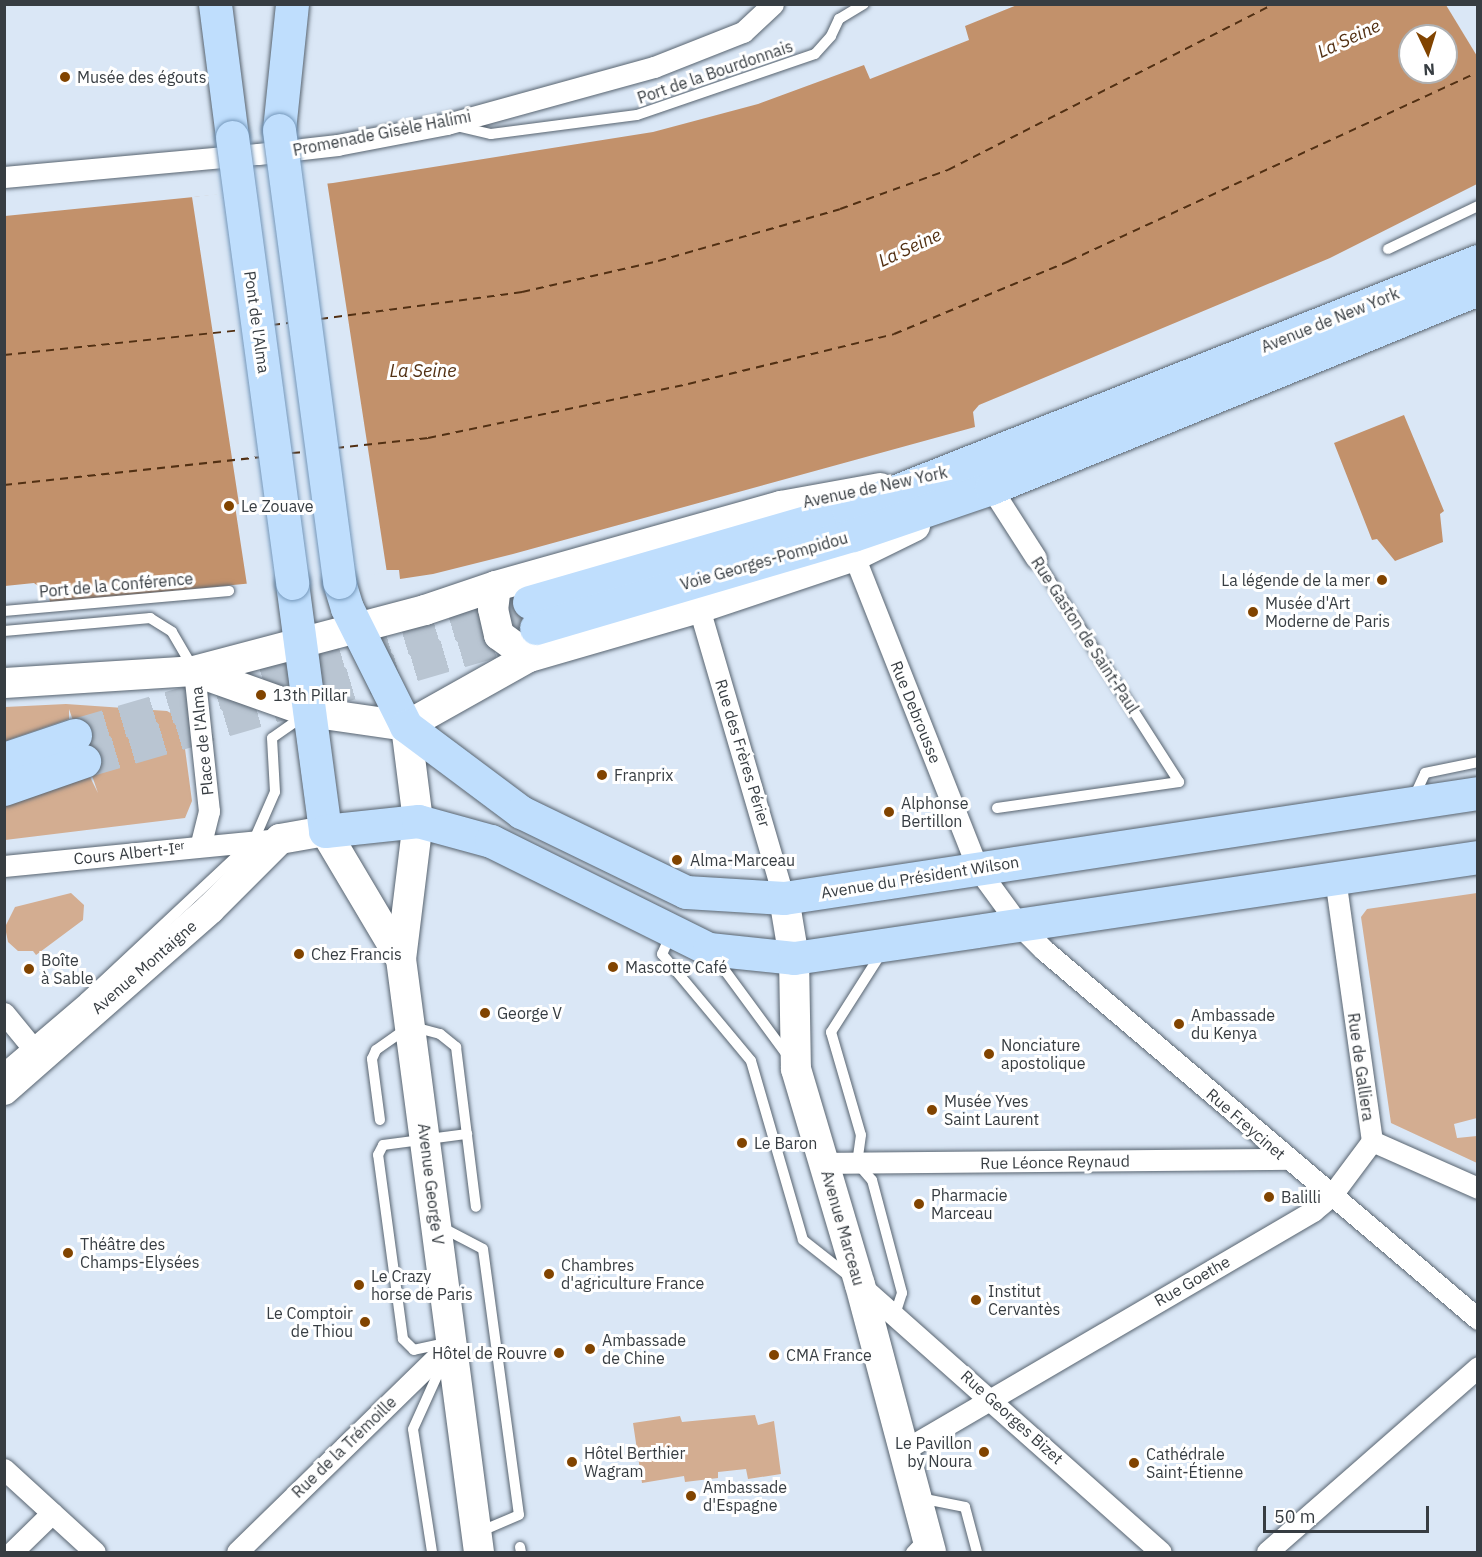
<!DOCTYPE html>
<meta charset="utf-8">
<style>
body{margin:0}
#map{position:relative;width:1482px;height:1557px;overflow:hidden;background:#dae7f6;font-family:"IBM Plex Sans",sans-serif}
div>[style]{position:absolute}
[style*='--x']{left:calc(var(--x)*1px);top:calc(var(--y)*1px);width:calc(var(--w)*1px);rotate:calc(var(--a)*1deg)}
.green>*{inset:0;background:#d3ad91}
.water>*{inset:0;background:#c2916b}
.pier>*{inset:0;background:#dae7f6}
.ferry>*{height:1.5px;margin-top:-0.75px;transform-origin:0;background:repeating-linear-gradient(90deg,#523013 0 8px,transparent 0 14px)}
.primary-tunnel>*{height:33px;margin-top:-16.5px;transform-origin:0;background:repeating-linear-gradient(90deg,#b9c5d2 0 33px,transparent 0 49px)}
.roads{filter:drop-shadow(0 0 2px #586470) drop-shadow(0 0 2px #586470)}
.lane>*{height:10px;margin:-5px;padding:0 5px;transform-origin:5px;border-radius:5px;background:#fff}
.street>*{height:21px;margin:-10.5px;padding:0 10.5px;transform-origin:10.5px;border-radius:10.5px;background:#fff}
.secondary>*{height:30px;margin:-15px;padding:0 15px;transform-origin:15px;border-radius:15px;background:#fff}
.primary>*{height:33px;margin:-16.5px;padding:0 16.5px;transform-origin:16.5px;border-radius:16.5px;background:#bfdefd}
.bridges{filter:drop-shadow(0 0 2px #7497ba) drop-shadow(0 0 2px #7497ba)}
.primary-bridge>*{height:33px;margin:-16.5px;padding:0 16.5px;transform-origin:16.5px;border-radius:16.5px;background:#bfdefd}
.dots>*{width:16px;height:16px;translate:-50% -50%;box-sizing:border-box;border:3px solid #fff;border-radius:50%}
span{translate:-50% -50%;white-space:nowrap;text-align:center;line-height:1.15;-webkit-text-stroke:6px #fff;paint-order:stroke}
.street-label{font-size:16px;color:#373d42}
.poi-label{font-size:16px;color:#373d42}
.left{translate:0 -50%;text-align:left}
.right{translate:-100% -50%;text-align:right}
.water-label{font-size:18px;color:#523013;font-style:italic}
.frame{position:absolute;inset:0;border:6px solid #373d42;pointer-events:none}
.north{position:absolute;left:1398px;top:24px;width:60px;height:60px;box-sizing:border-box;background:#fff;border:2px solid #afb1b3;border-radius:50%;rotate:176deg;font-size:16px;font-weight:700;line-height:24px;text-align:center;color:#373d42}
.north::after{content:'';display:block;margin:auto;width:21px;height:27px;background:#814400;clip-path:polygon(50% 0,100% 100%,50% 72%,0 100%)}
.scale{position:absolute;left:1263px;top:1506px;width:166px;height:27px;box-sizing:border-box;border:3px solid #373d42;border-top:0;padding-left:8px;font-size:18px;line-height:21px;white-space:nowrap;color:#373d42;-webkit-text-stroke:4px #fff;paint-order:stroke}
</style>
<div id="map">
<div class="green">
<div style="clip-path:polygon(66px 704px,167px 711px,181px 719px,192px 801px,185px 818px,5px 840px,4px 806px,89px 775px,98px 793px,69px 709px,69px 719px,5px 741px,5px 707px)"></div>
<div style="clip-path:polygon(71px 893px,84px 905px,83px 920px,36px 955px,33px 951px,18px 951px,8px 942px,5px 927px,15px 907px)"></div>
<div style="clip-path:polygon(1477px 893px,1477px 1118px,1454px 1124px,1457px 1138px,1477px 1136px,1477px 1163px,1391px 1123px,1361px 917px,1367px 909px)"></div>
<div style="clip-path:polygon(755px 1415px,758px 1425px,774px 1421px,781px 1474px,748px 1479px,746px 1469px,718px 1472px,718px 1478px,685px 1482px,684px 1476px,642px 1483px,633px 1423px,680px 1416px,682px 1422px)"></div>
</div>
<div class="water">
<div style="clip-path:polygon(evenodd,1017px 5px,1477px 5px,1477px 184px,1330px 258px,979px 405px,973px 412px,975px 427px,513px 554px,433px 574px,400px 579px,399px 570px,387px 570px,50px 603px,49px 594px,34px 583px,5px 586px,5px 216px,333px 183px,653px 132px,758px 104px,864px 65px,870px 79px,969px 40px,965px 26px,1017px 5px,1410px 36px,1446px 36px,1446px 72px,1410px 72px,1410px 36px)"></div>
<div style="clip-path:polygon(1404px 415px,1444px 511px,1440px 514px,1443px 542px,1395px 561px,1377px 539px,1372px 540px,1334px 443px)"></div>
</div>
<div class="pier">
<div style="clip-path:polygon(1446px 5px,1477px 5px,1477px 56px)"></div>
<div style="clip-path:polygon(327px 181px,387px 573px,247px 585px,235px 506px,224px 507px,239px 504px,192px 197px)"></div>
</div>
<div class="ferry">
<div style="--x:320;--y:319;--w:204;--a:-7.6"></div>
<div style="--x:522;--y:292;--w:139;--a:-12.8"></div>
<div style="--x:658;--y:261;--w:189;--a:-15.9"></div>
<div style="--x:840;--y:209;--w:115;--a:-19.9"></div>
<div style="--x:948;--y:170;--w:366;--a:-27"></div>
<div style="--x:272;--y:325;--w:16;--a:-7"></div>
<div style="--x:4;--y:355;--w:238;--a:-6"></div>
<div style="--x:336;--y:448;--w:93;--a:-6.2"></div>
<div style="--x:428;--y:438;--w:266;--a:-11.7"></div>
<div style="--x:688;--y:384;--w:212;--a:-13.6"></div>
<div style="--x:894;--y:334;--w:190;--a:-22.6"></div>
<div style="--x:1069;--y:261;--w:451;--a:-24.8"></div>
<div style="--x:292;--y:453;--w:13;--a:-4"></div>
<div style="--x:4;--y:485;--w:258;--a:-6.2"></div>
</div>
<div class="primary-tunnel">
<div style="--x:75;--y:735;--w:473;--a:-16.3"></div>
<div style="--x:84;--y:761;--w:466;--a:-16.3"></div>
</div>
<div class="roads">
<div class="lane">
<div style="--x:456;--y:126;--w:36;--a:13"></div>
<div style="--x:491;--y:134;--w:147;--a:-7.4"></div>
<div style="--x:637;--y:115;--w:188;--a:-18.9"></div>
<div style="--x:815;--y:54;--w:24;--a:-48"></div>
<div style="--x:831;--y:36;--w:19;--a:-65"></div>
<div style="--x:839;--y:19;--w:29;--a:-31"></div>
<div style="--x:1388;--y:249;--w:100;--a:-25.5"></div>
<div style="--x:4;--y:611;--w:226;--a:-5.1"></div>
<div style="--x:4;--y:631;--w:147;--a:-5.1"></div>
<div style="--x:150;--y:618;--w:26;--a:32"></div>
<div style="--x:172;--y:632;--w:42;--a:59.7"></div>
<div style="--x:1414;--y:797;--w:26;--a:-65"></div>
<div style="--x:1425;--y:773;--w:54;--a:-11.7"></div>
<div style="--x:997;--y:808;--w:184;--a:-8.1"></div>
<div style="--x:1179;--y:782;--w:266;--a:-122.6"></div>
<div style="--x:671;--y:934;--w:22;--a:114"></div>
<div style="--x:662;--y:954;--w:139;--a:50.2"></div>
<div style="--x:751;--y:1061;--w:186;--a:73.8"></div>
<div style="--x:803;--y:1240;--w:60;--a:38.2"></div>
<div style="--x:882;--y:952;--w:95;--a:122.5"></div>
<div style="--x:831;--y:1032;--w:107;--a:73.8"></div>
<div style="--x:861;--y:1135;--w:28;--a:98"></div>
<div style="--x:857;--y:1163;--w:23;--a:49"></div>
<div style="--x:872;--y:1180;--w:117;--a:75.1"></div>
<div style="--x:902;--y:1293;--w:23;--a:108"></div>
<div style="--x:715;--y:957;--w:122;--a:53.7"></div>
<div style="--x:4;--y:1067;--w:106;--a:-40.4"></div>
<div style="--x:85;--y:998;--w:231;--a:-43.1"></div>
<div style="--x:254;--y:840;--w:52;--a:-66.4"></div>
<div style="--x:275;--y:792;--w:54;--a:-93.2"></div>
<div style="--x:272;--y:738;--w:39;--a:-35"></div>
<div style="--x:380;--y:1120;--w:62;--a:-97.5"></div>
<div style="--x:372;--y:1059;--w:10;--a:-66"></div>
<div style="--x:376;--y:1050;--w:42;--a:-35.2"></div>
<div style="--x:410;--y:1026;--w:31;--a:15"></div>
<div style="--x:440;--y:1034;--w:21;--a:39"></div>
<div style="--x:456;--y:1047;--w:161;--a:82.9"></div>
<div style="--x:441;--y:1227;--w:47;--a:27.6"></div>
<div style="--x:483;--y:1249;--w:268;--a:82.3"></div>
<div style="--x:519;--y:1515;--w:43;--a:157"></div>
<div style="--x:446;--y:1343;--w:33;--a:168"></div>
<div style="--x:414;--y:1350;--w:16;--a:-135"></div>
<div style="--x:403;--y:1339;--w:186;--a:-97.7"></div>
<div style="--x:378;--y:1155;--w:11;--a:-63"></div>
<div style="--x:383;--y:1145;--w:85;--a:-7.5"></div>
<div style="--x:920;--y:1498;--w:46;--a:11.3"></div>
<div style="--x:965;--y:1507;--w:47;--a:75.1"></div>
<div style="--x:520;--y:1547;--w:5;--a:79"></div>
<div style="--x:432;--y:1552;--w:124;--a:-98.8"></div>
<div style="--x:413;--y:1429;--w:80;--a:-65.7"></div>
<div style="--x:911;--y:1552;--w:19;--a:-47"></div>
</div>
<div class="street">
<div style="--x:4;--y:177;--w:255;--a:-5.2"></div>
<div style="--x:258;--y:154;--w:80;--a:-6.5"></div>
<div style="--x:337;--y:145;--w:112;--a:-10.8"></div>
<div style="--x:447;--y:124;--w:215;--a:-15.4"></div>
<div style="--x:654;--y:67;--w:96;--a:-21.5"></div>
<div style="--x:743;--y:32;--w:41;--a:-43"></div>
<div style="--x:991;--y:488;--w:83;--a:57.3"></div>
<div style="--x:854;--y:556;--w:337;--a:68.4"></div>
<div style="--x:978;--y:869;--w:69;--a:53.8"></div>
<div style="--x:1019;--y:925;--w:35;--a:45"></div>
<div style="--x:1044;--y:950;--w:570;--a:40.37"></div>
<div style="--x:699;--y:608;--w:302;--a:73.7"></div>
<div style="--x:194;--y:671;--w:141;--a:83.9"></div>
<div style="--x:209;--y:811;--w:36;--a:104"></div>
<div style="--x:4;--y:866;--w:277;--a:-5.6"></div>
<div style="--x:1335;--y:878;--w:266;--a:82"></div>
<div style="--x:1372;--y:1141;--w:116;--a:23.9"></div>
<div style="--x:4;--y:1013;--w:58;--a:50.6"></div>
<div style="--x:824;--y:1163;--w:463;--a:-0.5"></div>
<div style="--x:860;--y:1285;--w:402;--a:41.6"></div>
<div style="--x:904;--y:1450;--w:474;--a:-30.3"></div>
<div style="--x:1313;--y:1211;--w:23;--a:-40"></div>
<div style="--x:1331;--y:1196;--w:69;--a:-53.3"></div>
<div style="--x:4;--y:1469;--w:123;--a:42.4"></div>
<div style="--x:12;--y:1552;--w:56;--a:-44.3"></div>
<div style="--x:237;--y:1552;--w:301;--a:-44.3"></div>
<div style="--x:1267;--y:1552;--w:281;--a:-41.2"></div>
</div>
<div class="secondary">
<div style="--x:496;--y:586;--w:23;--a:97"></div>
<div style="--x:493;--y:609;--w:27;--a:77"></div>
<div style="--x:499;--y:635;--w:37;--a:36"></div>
<div style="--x:194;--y:671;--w:122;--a:19.6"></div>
<div style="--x:309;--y:712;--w:98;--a:8.2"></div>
<div style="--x:4;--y:683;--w:190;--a:-3.6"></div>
<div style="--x:194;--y:671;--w:239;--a:-14.8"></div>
<div style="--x:425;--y:610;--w:75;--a:-18.7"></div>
<div style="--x:496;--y:586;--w:296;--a:-15.7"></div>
<div style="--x:781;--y:506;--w:101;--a:-10.3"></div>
<div style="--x:406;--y:726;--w:96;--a:82.8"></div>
<div style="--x:418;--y:821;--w:139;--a:97"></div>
<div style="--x:401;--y:959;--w:598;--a:82.51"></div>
<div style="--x:406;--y:726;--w:141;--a:-29.3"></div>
<div style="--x:529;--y:657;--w:177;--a:-16.1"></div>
<div style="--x:699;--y:608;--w:163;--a:-18.5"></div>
<div style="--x:854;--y:556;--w:68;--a:-26.2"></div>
<div style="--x:784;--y:898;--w:61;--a:80.5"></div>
<div style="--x:794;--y:958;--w:111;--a:89"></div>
<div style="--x:796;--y:1069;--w:225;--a:73.5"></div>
<div style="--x:860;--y:1285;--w:276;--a:75.1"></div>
<div style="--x:4;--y:1090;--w:274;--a:-41.3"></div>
<div style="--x:210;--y:909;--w:99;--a:-45"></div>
<div style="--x:280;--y:839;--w:46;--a:-10.1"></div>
<div style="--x:325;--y:831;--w:149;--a:59.3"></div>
</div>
<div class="primary">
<div style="--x:215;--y:4;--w:134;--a:82.7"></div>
<div style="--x:279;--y:130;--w:127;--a:-84.1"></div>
<div style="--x:339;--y:582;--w:27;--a:73"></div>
<div style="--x:347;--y:608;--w:132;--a:63.4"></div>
<div style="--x:406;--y:726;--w:144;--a:36.8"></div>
<div style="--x:521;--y:812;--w:183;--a:25.9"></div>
<div style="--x:686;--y:892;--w:98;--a:3.5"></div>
<div style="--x:784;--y:898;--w:702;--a:-8.6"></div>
<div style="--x:292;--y:583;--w:250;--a:82.4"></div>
<div style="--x:325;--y:831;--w:94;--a:-6.1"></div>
<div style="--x:418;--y:821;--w:76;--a:15.3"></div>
<div style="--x:491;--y:841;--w:243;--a:26.4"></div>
<div style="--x:709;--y:949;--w:85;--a:6"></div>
<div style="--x:794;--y:958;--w:691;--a:-8.4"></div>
<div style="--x:529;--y:602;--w:332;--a:-16.1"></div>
<div style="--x:848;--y:510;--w:677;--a:-21.57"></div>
<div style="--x:536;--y:628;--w:330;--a:-16.4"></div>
<div style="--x:853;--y:535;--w:146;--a:-18.8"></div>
<div style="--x:991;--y:488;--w:526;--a:-22.23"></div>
<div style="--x:4;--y:759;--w:75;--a:-18.7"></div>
<div style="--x:4;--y:789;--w:85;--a:-19.3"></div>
</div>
</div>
<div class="bridges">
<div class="primary-bridge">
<div style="--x:279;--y:130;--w:456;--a:82.4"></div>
<div style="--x:232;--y:137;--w:450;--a:82.3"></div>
</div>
</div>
<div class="dots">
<div style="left:65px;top:77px;background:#814400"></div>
<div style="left:229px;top:506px;background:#814400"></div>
<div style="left:1382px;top:580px;background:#814400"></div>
<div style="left:1253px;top:612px;background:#814400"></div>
<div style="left:261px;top:695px;background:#814400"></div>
<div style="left:602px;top:775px;background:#814400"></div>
<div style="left:889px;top:812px;background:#814400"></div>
<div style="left:677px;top:860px;background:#814400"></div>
<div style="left:299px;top:954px;background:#814400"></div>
<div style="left:613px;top:967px;background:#814400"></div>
<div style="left:29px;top:969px;background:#814400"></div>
<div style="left:485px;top:1013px;background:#814400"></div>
<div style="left:1179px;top:1024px;background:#814400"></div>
<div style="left:989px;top:1054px;background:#814400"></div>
<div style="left:932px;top:1110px;background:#814400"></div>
<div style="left:742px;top:1143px;background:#814400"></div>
<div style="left:1269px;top:1197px;background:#814400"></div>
<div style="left:919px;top:1204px;background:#814400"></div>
<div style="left:68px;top:1253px;background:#814400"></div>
<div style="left:549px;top:1274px;background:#814400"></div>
<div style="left:359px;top:1285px;background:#814400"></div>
<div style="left:976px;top:1300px;background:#814400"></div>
<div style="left:365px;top:1322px;background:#814400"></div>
<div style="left:590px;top:1349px;background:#814400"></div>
<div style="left:559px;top:1353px;background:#814400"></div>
<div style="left:774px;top:1355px;background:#814400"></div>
<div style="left:984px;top:1452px;background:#814400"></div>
<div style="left:572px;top:1462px;background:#814400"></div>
<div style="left:1134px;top:1463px;background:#814400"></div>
<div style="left:691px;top:1496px;background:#814400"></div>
</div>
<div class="street-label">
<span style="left:715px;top:72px;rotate:-19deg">Port de la Bourdonnais</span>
<span style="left:382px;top:133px;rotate:-11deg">Promenade Gisèle Halimi</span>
<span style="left:1330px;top:320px;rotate:-22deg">Avenue de New York</span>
<span style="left:257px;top:322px;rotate:82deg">Pont de l'Alma</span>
<span style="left:875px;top:487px;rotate:-12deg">Avenue de New York</span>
<span style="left:764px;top:561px;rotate:-16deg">Voie Georges-Pompidou</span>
<span style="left:116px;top:585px;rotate:-5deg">Port de la Conférence</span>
<span style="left:1085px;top:635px;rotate:57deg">Rue Gaston de Saint-Paul</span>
<span style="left:916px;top:712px;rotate:68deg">Rue Debrousse</span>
<span style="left:202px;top:741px;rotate:-96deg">Place de l'Alma</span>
<span style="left:743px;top:753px;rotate:73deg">Rue des Frères Périer</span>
<span style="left:129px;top:853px;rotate:-6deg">Cours Albert-Iᵉʳ</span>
<span style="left:920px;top:877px;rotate:-9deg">Avenue du Président Wilson</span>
<span style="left:144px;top:967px;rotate:-41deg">Avenue Montaigne</span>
<span style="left:1361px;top:1067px;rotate:82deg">Rue de Galliera</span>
<span style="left:1246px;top:1124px;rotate:41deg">Rue Freycinet</span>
<span style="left:1055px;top:1162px;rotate:-1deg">Rue Léonce Reynaud</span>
<span style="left:431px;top:1184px;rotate:83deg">Avenue George V</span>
<span style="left:843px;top:1228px;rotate:74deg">Avenue Marceau</span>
<span style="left:1192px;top:1281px;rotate:-30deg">Rue Goethe</span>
<span style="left:1012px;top:1417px;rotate:42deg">Rue Georges Bizet</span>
<span style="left:344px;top:1447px;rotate:-44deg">Rue de la Trémoille</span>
</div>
<div class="poi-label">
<span class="left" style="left:77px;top:77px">Musée des égouts</span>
<span class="left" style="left:241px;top:506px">Le Zouave</span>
<span class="right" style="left:1370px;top:580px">La légende de la mer</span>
<span class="left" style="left:1265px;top:612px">Musée d'Art<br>Moderne de Paris</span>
<span class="left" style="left:273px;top:695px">13th Pillar</span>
<span class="left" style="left:614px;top:775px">Franprix</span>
<span class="left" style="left:901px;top:812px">Alphonse<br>Bertillon</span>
<span class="left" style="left:690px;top:860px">Alma-Marceau</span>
<span class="left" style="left:311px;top:954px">Chez Francis</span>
<span class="left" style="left:41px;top:969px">Boîte<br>à Sable</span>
<span class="left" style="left:625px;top:967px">Mascotte Café</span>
<span class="left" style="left:497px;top:1013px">George V</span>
<span class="left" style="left:1191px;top:1024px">Ambassade<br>du Kenya</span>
<span class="left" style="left:1001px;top:1054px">Nonciature<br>apostolique</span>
<span class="left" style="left:944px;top:1110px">Musée Yves<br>Saint Laurent</span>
<span class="left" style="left:754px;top:1143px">Le Baron</span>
<span class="left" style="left:931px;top:1204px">Pharmacie<br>Marceau</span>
<span class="left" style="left:1281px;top:1197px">Balilli</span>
<span class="left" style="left:80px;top:1253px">Théâtre des<br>Champs-Elysées</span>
<span class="left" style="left:561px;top:1274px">Chambres<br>d'agriculture France</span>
<span class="left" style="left:371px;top:1285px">Le Crazy<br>horse de Paris</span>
<span class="left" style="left:988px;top:1300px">Institut<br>Cervantès</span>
<span class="right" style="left:353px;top:1322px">Le Comptoir<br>de Thiou</span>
<span class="left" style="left:602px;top:1349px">Ambassade<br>de Chine</span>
<span class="right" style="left:547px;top:1353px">Hôtel de Rouvre</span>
<span class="left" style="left:786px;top:1355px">CMA France</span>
<span class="right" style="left:972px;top:1452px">Le Pavillon<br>by Noura</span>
<span class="left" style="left:584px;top:1462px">Hôtel Berthier<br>Wagram</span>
<span class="left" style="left:1146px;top:1463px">Cathédrale<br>Saint-Étienne</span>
<span class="left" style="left:703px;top:1496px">Ambassade<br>d'Espagne</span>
</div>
<div class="water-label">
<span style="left:1349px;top:39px;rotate:-25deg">La Seine</span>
<span style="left:910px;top:248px;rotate:-25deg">La Seine</span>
<span style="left:423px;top:371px">La Seine</span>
</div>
<div class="frame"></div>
<div class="north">N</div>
<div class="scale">50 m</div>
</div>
